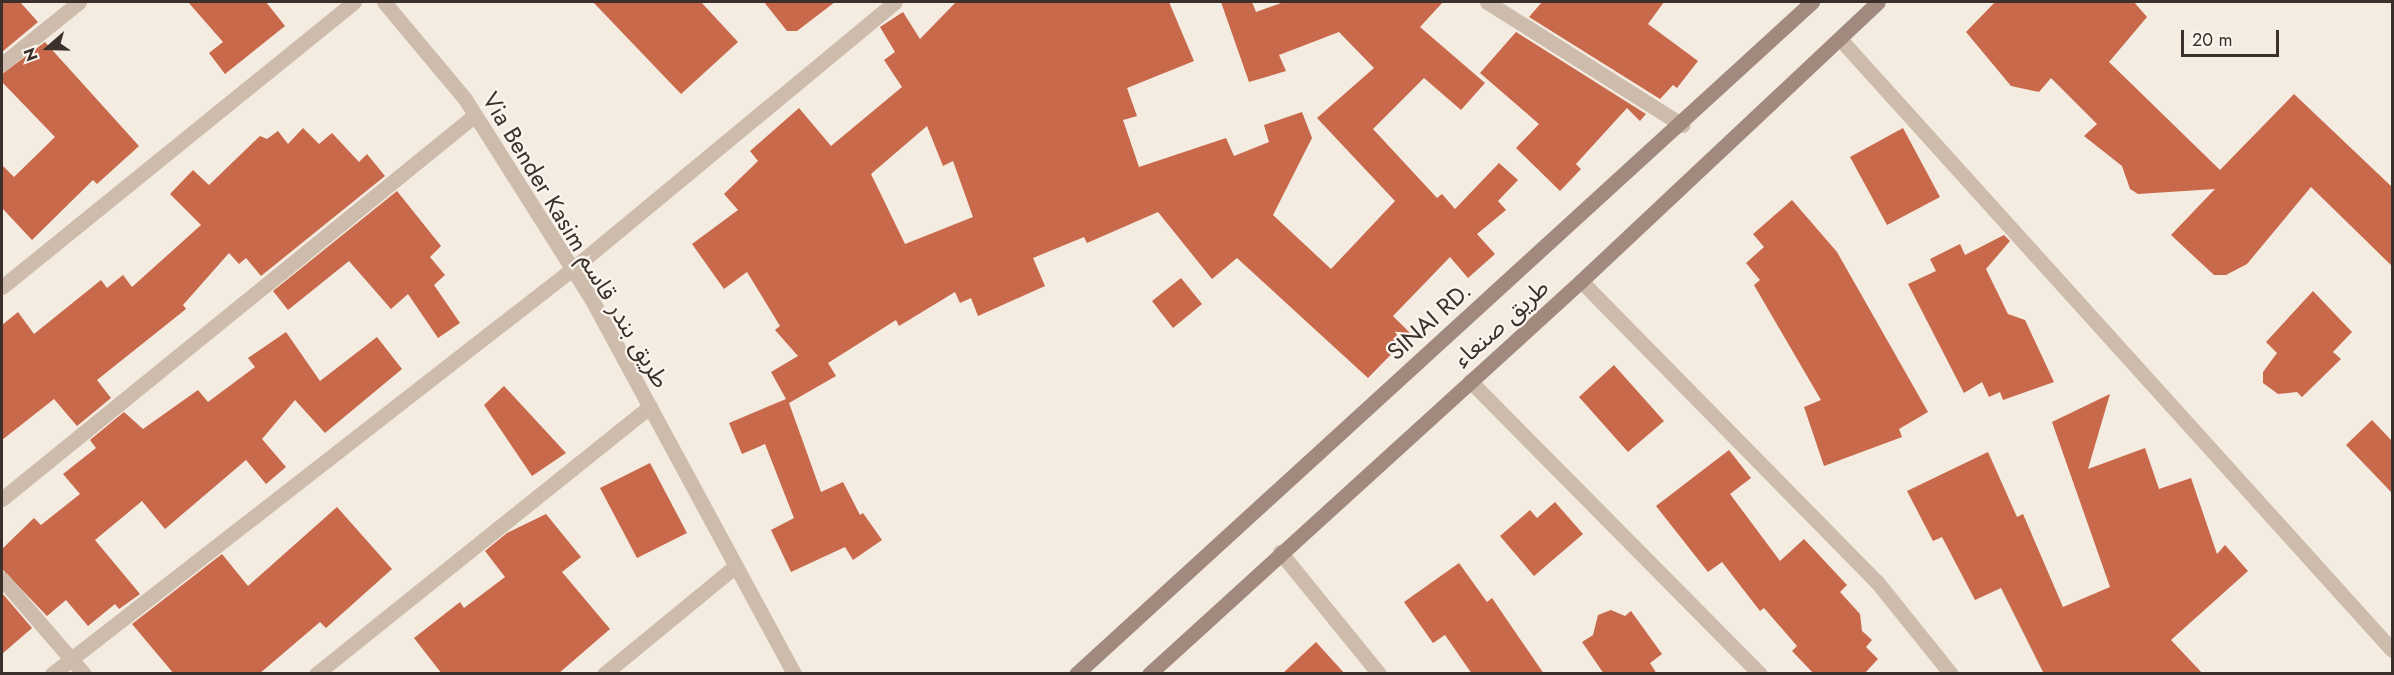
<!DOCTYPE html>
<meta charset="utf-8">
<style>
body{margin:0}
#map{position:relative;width:2394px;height:675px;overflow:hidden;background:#f4ebe1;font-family:Jost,"Noto Sans Arabic",sans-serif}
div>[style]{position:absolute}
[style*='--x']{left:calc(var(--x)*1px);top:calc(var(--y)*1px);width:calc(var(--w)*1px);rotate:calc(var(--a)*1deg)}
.building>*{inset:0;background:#c8694b}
.minor>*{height:15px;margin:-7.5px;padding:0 7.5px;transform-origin:7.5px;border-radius:7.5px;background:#cdbbac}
.tertiary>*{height:15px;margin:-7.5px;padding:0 7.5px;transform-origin:7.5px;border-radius:7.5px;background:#cdbbac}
.secondary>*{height:15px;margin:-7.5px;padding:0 7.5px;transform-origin:7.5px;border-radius:7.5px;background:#a18a7d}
span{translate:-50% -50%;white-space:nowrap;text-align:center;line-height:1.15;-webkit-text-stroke:4.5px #fbf5ee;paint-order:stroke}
.street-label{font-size:24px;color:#3b302b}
.frame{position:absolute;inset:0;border:3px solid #3b302b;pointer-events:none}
.north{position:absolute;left:18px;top:18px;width:60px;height:60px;-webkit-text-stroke:4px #fbf5ee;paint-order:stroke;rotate:250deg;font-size:16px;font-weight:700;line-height:24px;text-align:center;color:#3b302b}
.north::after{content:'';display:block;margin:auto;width:21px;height:27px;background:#3b302b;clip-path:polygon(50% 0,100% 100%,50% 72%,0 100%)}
.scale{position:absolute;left:2181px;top:30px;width:98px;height:27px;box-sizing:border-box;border:3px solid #3b302b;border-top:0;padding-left:8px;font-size:18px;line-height:21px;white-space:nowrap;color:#3b302b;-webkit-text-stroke:4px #fbf5ee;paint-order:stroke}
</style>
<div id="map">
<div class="building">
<div style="clip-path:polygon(2px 2px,20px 2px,38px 22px,2px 52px)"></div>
<div style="clip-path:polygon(188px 2px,266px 2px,285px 26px,225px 74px,209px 53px,223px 42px)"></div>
<div style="clip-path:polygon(593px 2px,701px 2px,738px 42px,681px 94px)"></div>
<div style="clip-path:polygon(764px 2px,835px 2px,797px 31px,787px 31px)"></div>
<div style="clip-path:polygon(evenodd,956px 2px,1169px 2px,1194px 61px,1127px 88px,1137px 116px,1123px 120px,1139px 167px,1226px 138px,1234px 156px,1269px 142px,1264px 125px,1302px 112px,1312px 138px,1273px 215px,1331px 269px,1395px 201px,1317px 118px,1374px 68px,1339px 32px,1279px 55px,1286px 71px,1249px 82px,1221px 2px,1252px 2px,1256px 12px,1284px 2px,1443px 2px,1420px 27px,1485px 83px,1461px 110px,1424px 78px,1373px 129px,1437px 198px,1442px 194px,1455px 209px,1499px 163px,1518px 180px,1498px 201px,1506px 210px,1477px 234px,1495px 254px,1468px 278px,1450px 257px,1393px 316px,1411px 334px,1368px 378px,1237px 258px,1212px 279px,1158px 212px,1087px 243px,1084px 237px,1033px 258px,1045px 286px,978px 316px,971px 298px,960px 303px,955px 292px,899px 326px,896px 320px,828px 363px,836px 376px,789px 403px,821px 492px,843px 482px,860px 515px,863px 513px,882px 540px,853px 560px,845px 547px,791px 572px,771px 530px,794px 518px,765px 444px,742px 454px,729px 423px,786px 399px,771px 372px,798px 356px,775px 330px,780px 326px,747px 272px,724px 289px,692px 244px,738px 210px,724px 194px,758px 161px,750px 151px,799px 108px,831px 146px,902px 87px,884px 60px,895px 52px,880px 27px,903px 12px,920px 39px,956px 2px,927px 126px,943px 166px,953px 161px,973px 217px,905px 244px,871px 174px,927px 126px)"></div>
<div style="clip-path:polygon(1542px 2px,1664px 2px,1648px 24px,1698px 61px,1677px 88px,1673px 85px,1660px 99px,1529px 17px)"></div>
<div style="clip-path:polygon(1995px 2px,2134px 2px,2147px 17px,2109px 62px,2220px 170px,2294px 94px,2392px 187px,2392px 266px,2311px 187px,2247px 264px,2226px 275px,2214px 275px,2171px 235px,2215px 189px,2138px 194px,2130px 189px,2122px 166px,2084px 136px,2097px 124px,2051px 78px,2039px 92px,2011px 86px,1966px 32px)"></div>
<div style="clip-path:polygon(1516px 32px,1646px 114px,1640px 121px,1627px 108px,1576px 164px,1581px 169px,1560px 191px,1516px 148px,1539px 124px,1480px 73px)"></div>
<div style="clip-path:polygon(45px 42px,139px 146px,97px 184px,93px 180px,32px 240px,2px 208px,2px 165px,14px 177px,55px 137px,2px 82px,2px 74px)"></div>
<div style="clip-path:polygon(303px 128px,319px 144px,332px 133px,359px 162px,367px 154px,385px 176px,261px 276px,246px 258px,239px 264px,229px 253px,183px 305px,186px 309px,97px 380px,111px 398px,77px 426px,54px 399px,2px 440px,2px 325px,18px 312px,34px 334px,101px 280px,107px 288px,123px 275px,132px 287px,201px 225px,170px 194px,193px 170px,209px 185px,260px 136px,267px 139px,278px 131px,288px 144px)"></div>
<div style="clip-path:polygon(1903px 128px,1940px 197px,1887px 225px,1850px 157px)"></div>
<div style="clip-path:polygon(397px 191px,441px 246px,430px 257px,445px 275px,434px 285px,460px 323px,438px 338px,408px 294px,391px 309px,349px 261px,288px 310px,273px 291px)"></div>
<div style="clip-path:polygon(1792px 200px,1837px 252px,1928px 412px,1899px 429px,1902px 437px,1824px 466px,1804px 407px,1821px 400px,1754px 285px,1760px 280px,1746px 263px,1764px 247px,1753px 234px)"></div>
<div style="clip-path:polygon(2004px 235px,2010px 241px,1986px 269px,2008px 314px,2025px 320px,2054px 382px,2003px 400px,2000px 392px,1989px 397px,1982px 382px,1964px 393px,1908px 284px,1936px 271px,1930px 259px,1960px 244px,1965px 255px)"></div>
<div style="clip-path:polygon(1181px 278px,1202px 304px,1173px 328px,1152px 301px)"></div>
<div style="clip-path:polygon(2313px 291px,2352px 332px,2333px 352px,2341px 359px,2302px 397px,2297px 392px,2278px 394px,2263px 383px,2263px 372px,2277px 353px,2266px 342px)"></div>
<div style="clip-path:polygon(286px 332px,320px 381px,377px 337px,402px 369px,325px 433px,295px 400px,262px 439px,286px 467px,266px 484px,246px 460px,165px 529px,142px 501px,95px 540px,140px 594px,119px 609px,115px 604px,88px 626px,66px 600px,47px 616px,2px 569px,2px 549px,34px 518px,41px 525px,80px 494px,63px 474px,96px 448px,90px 440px,124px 412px,143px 429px,198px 390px,208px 402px,255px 367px,248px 358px)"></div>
<div style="clip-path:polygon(1614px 365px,1664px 421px,1628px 452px,1579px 397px)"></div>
<div style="clip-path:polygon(504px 386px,566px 453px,532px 476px,484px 405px)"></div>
<div style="clip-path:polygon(2110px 394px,2088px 469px,2145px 448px,2159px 489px,2191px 478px,2217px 554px,2225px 545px,2248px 571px,2171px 640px,2203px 674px,2044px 674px,2001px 588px,1975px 600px,1942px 537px,1933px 541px,1907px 491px,1988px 452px,2017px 517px,2023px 514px,2063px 607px,2110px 587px,2052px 422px)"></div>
<div style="clip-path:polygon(2372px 420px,2392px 441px,2392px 493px,2346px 445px)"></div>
<div style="clip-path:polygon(1729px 450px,1751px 478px,1730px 494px,1780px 561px,1804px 539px,1847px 585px,1840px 592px,1860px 614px,1862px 631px,1872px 640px,1866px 647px,1878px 659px,1864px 674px,1814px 674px,1792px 651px,1797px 646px,1764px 608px,1760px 611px,1722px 562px,1708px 572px,1656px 506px)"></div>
<div style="clip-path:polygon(650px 463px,687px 533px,637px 558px,600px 488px)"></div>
<div style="clip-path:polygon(1555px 502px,1583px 534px,1534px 576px,1500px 536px,1530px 510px,1537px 518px)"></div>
<div style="clip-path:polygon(337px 507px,392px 569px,326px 628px,320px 622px,259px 674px,174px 674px,132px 624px,222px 554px,248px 586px)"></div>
<div style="clip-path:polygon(546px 514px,581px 557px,562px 572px,610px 629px,558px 674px,442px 674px,414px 638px,460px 602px,464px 608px,505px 577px,485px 551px,507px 533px)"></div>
<div style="clip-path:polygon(1459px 563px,1487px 602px,1492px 598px,1544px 674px,1472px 674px,1445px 635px,1433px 643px,1404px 602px)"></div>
<div style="clip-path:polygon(2px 593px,32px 628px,2px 654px)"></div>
<div style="clip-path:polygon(1611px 610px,1625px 616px,1631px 611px,1662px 654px,1650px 663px,1657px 674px,1604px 674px,1582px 642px,1593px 635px,1598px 615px)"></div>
<div style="clip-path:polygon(1316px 642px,1345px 674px,1282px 674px)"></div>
</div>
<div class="minor">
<div style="--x:1487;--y:2;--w:231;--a:32.2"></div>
<div style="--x:1840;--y:39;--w:823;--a:47.9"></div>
<div style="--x:2;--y:64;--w:99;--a:-38.8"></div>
<div style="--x:1581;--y:281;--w:422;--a:45.5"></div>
<div style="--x:1877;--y:582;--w:118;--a:51.2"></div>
<div style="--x:2;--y:287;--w:453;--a:-39"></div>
<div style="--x:1470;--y:381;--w:412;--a:45.3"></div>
<div style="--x:2;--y:499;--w:609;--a:-39.07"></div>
<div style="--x:1280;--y:552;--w:157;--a:50.9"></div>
<div style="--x:2;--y:579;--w:125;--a:49.2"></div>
<div style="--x:52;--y:674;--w:658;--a:-37.9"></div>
<div style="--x:571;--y:270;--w:420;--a:-39.6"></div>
<div style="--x:316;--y:674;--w:428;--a:-38.7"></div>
<div style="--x:604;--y:674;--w:167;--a:-39.4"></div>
</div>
<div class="tertiary">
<div style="--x:384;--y:2;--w:126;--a:50.1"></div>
<div style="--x:465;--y:99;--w:238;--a:57.7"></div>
<div style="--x:592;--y:300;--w:425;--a:61.6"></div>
</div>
<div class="secondary">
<div style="--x:1076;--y:674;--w:997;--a:-42.4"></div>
<div style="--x:1149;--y:674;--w:584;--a:-42.29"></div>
<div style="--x:1581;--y:281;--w:407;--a:-43.2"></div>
</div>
<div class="street-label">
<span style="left:576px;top:240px;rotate:59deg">Via Bender Kasim طريق بندر قاسم</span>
<span style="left:1429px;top:321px;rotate:-42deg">SINAI RD.</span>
<span style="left:1501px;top:323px;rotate:-42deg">طريق صنعاء</span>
</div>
<div class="frame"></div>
<div class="north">N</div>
<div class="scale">20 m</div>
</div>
